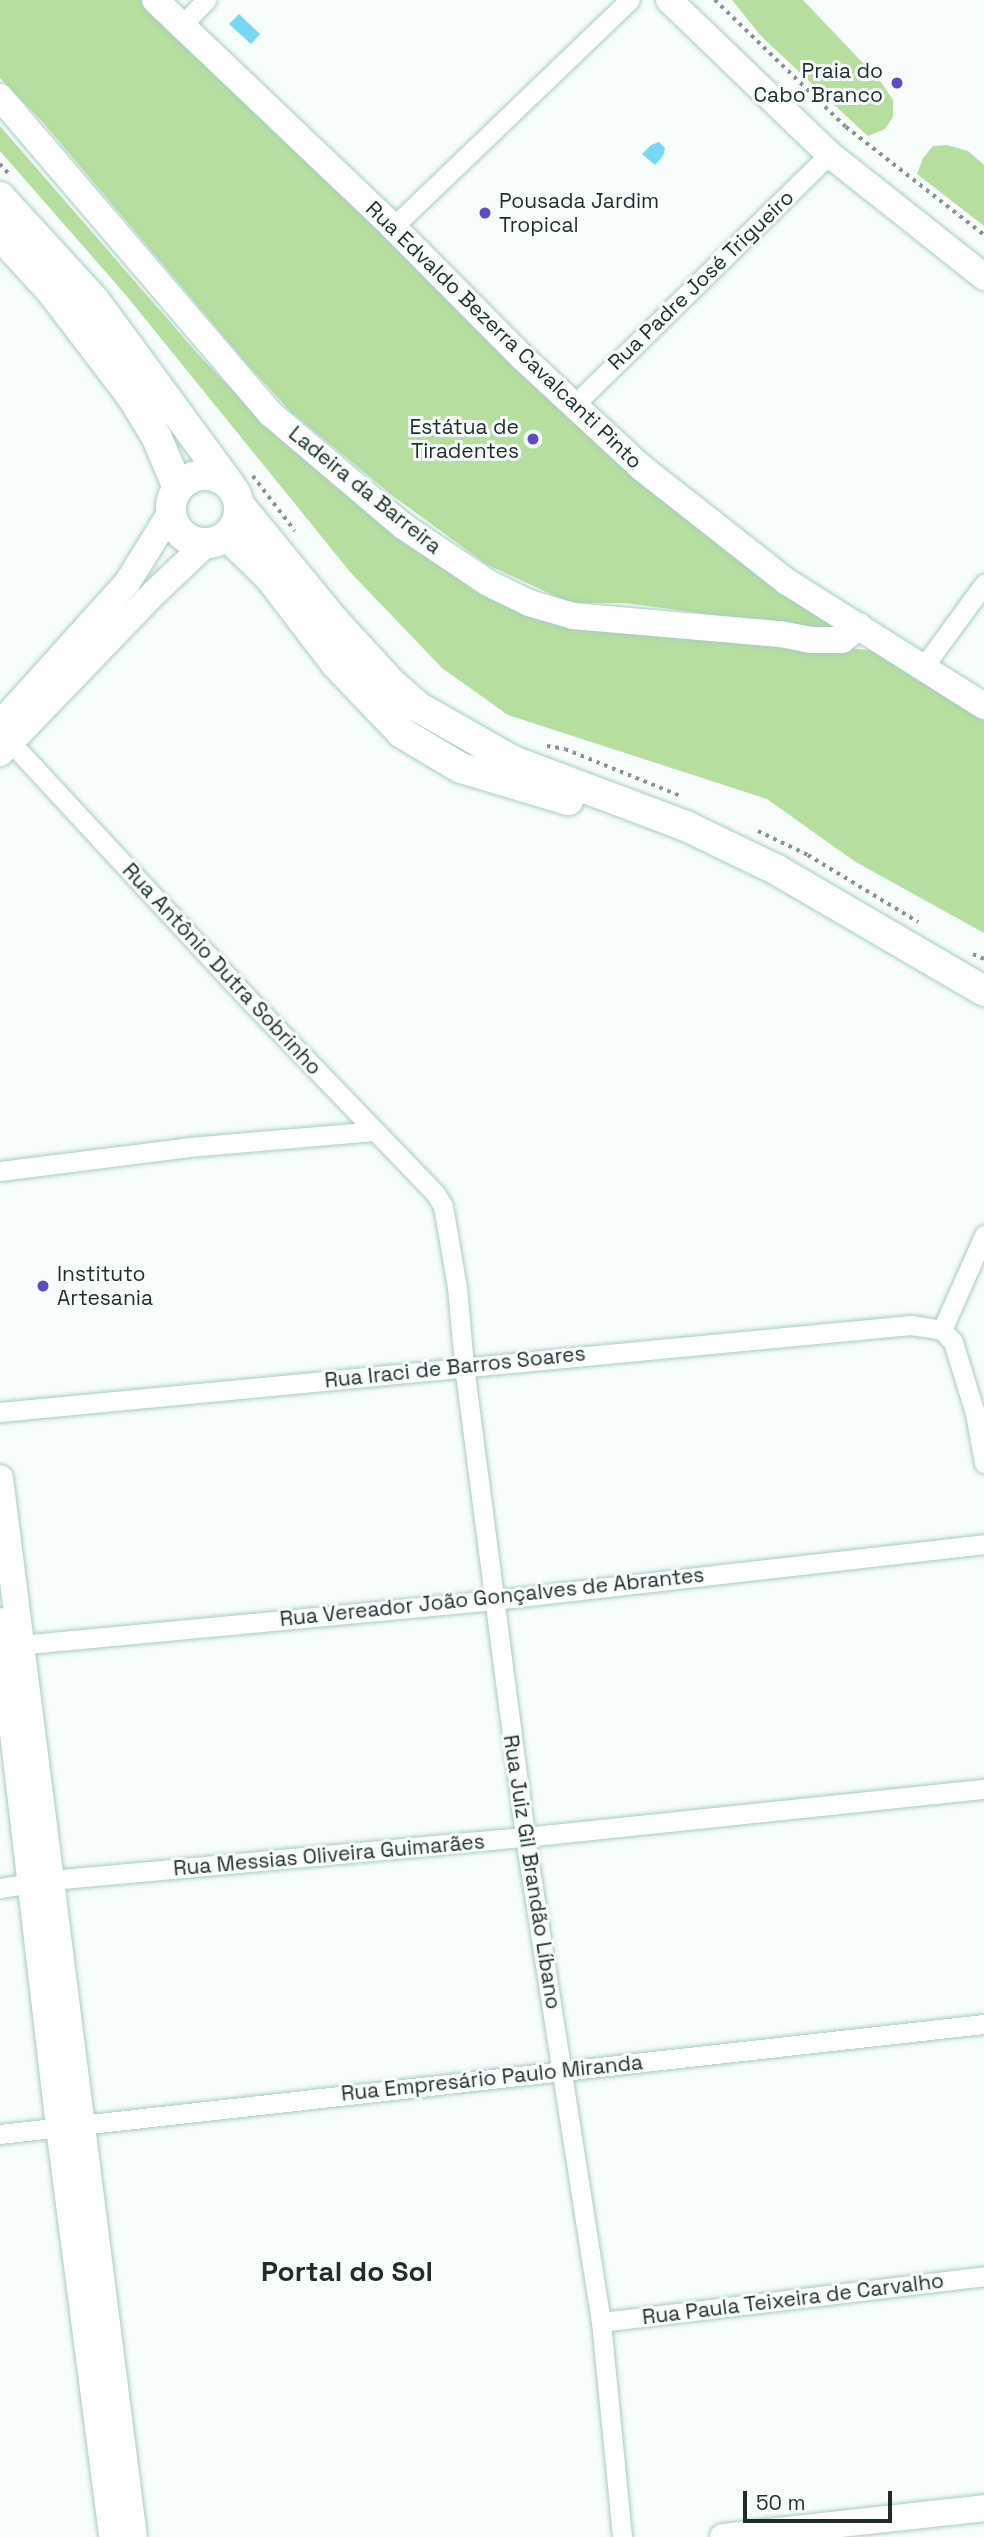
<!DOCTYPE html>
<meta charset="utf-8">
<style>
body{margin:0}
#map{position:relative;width:984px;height:2537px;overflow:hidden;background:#f6fdfb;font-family:"Space Grotesk",sans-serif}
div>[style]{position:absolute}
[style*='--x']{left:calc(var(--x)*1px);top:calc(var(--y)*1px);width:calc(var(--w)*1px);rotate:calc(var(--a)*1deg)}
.green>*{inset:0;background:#b6de9e}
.water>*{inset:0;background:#77d8f6}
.path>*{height:3.5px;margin-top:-1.75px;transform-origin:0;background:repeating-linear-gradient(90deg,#889290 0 3.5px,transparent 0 8.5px)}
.roads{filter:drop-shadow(0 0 2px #a7ccc2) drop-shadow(0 0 2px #a7ccc2)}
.street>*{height:19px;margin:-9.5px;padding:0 9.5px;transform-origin:9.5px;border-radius:9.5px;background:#fff}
.secondary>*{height:26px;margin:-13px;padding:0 13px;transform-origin:13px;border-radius:13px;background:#fff}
.primary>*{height:30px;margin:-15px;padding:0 15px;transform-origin:15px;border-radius:15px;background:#fff}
.primary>.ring{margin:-15px;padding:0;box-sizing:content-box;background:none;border:30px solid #fff;border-radius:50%}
.dots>*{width:19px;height:19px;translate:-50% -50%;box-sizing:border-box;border:4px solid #f6fdfb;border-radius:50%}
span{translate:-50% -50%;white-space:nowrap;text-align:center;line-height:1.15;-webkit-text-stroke:6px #f6fdfb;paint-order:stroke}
.poi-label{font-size:21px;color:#1f2d2a}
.right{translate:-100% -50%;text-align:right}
.left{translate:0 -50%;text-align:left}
.street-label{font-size:21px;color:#1f2d2a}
.district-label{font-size:28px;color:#1f2d2a;font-weight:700}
.scale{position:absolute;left:743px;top:2491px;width:149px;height:32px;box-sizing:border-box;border:4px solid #1f2d2a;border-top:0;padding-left:9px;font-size:21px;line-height:24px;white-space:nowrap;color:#1f2d2a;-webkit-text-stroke:5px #f6fdfb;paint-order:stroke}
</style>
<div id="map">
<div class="green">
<div style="clip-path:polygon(0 0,141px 0,211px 69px,794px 598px,839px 631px,625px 603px,570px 603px,486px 564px,393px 496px,291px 412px,248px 365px,40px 119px,0 78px)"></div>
<div style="clip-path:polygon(732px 0,803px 0,881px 82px,893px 100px,893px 117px,885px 129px,868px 136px,859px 128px,762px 37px)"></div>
<div style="clip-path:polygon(0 126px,197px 353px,250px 409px,321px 474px,474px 590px,568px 627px,669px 629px,877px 651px,984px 714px,984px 933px,854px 861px,767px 799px,508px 715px,442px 668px,351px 573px,125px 294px,0 151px)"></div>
<div style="clip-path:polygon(947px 145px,968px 151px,984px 165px,984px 226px,917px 174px,923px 158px,933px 146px)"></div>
</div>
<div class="water">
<div style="clip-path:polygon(239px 14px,260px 34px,251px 44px,229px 24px)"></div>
<div style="clip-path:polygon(659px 142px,665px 148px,663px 156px,655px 165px,642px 154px,651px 145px)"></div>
</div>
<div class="path">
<div style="--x:715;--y:0;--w:182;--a:44.1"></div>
<div style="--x:846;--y:127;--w:175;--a:38"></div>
<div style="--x:0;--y:164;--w:13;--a:48"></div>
<div style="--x:253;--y:476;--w:69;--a:52.6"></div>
<div style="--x:547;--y:746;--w:18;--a:9"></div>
<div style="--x:565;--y:749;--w:125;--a:22.1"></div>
<div style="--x:758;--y:831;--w:55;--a:25.6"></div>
<div style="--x:808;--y:855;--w:129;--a:31.3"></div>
<div style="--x:973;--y:954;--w:12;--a:24"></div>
</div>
<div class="roads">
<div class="street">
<div style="--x:182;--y:25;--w:35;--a:-46"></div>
<div style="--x:393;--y:227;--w:328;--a:-43.8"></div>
<div style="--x:573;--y:406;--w:359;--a:-44.5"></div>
<div style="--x:924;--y:666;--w:102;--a:-53.8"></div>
<div style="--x:3;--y:734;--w:368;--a:47.2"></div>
<div style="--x:253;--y:1004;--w:262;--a:46.1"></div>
<div style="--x:435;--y:1193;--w:15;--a:58"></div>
<div style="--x:443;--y:1206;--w:82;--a:80.2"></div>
<div style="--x:457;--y:1287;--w:79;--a:84.9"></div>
<div style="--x:464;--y:1366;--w:475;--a:82.6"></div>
<div style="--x:525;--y:1837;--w:491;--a:81.1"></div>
<div style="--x:601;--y:2322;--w:216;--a:84.4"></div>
<div style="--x:0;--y:1171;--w:191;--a:-7.2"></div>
<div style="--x:189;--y:1147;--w:186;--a:-4.9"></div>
<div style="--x:942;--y:1330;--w:104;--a:-66.1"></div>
<div style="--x:0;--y:1412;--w:915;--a:-5.46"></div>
<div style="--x:911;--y:1325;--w:31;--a:9"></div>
<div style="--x:942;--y:1330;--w:16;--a:47"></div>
<div style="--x:953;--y:1342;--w:74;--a:72.8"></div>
<div style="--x:975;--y:1413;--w:51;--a:79.8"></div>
<div style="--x:8;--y:1646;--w:488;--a:-5.4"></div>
<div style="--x:494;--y:1600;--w:493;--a:-6.5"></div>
<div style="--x:51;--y:1880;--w:476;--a:-5.2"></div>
<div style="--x:525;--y:1837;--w:462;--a:-6"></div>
<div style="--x:0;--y:1888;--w:32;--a:-9"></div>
<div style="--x:0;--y:2134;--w:990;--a:-6.38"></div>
<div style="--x:601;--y:2322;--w:386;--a:-6.8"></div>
</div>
<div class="secondary">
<div style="--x:155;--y:0;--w:329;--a:43.6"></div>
<div style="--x:393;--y:227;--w:183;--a:45.2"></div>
<div style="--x:522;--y:357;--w:163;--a:42.8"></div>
<div style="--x:642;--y:468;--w:184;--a:38.2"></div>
<div style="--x:787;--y:582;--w:233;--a:32.2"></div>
<div style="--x:669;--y:0;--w:222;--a:43.9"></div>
<div style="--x:829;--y:154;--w:198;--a:38.4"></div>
<div style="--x:0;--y:97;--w:417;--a:49.5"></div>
<div style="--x:271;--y:414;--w:173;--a:40.3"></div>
<div style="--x:403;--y:526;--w:102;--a:33.8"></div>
<div style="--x:488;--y:583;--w:46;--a:26"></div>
<div style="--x:529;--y:603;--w:46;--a:16.5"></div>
<div style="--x:573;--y:616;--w:208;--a:5"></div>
<div style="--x:780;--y:634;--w:32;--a:11"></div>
<div style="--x:811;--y:640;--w:31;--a:0"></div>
<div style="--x:842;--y:640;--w:22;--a:-39"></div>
<div style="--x:0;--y:724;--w:190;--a:-48"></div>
<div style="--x:127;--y:583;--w:81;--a:-58.1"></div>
<div style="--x:0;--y:753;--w:223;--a:-46.1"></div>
<div style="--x:155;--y:592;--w:70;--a:-43.3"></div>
<div style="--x:0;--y:1478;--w:1067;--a:82.79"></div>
<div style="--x:0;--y:1621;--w:509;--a:83.35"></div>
<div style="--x:59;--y:2127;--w:413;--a:82.6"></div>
<div style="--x:723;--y:2537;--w:263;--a:-6.3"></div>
</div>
<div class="primary">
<div style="--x:0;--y:197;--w:139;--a:47.6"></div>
<div style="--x:94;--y:300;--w:228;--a:53.7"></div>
<div style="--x:0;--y:235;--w:77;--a:47.6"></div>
<div style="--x:52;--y:292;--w:133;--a:52.6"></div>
<div style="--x:133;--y:398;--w:47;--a:59"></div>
<div style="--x:157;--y:438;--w:54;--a:67.2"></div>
<div class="ring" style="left:171px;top:475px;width:38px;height:38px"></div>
<div style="--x:240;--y:506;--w:150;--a:50.7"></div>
<div style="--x:335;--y:622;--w:84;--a:47.4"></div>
<div style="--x:392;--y:684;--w:37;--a:41"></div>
<div style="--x:420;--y:708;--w:107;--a:29.7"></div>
<div style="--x:513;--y:761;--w:185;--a:20.6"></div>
<div style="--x:686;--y:826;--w:101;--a:25.8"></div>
<div style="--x:777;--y:870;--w:240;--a:30.3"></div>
<div style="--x:227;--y:536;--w:57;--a:43.6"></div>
<div style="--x:268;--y:575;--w:112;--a:52.6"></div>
<div style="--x:336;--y:664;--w:95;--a:46.3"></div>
<div style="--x:402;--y:733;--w:69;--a:30.7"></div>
<div style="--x:461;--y:768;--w:112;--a:16.7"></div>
</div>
</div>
<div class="dots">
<div style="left:897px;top:83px;background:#5c4bc3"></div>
<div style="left:485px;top:213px;background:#5c4bc3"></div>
<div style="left:533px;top:439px;background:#5c4bc3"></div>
<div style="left:43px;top:1286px;background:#5c4bc3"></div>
</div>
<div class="poi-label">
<span class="right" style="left:883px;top:83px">Praia do<br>Cabo Branco</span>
<span class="left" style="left:499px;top:213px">Pousada Jardim<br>Tropical</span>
<span class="right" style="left:519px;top:439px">Estátua de<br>Tiradentes</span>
<span class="left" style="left:57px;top:1286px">Instituto<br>Artesania</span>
</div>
<div class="street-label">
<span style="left:701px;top:280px;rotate:-44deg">Rua Padre José Trigueiro</span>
<span style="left:504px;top:335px;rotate:44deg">Rua Edvaldo Bezerra Cavalcanti Pinto</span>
<span style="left:365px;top:490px;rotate:39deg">Ladeira da Barreira</span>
<span style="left:222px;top:969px;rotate:47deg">Rua Antônio Dutra Sobrinho</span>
<span style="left:455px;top:1367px;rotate:-6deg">Rua Iraci de Barros Soares</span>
<span style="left:492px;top:1597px;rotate:-6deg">Rua Vereador João Gonçalves de Abrantes</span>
<span style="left:329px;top:1855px;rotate:-5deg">Rua Messias Oliveira Guimarães</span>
<span style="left:532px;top:1872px;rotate:81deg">Rua Juiz Gil Brandão Líbano</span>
<span style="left:492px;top:2078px;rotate:-6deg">Rua Empresário Paulo Miranda</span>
<span style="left:793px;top:2299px;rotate:-7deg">Rua Paula Teixeira de Carvalho</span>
</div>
<div class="district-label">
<span style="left:347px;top:2271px">Portal do Sol</span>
</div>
<div class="scale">50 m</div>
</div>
